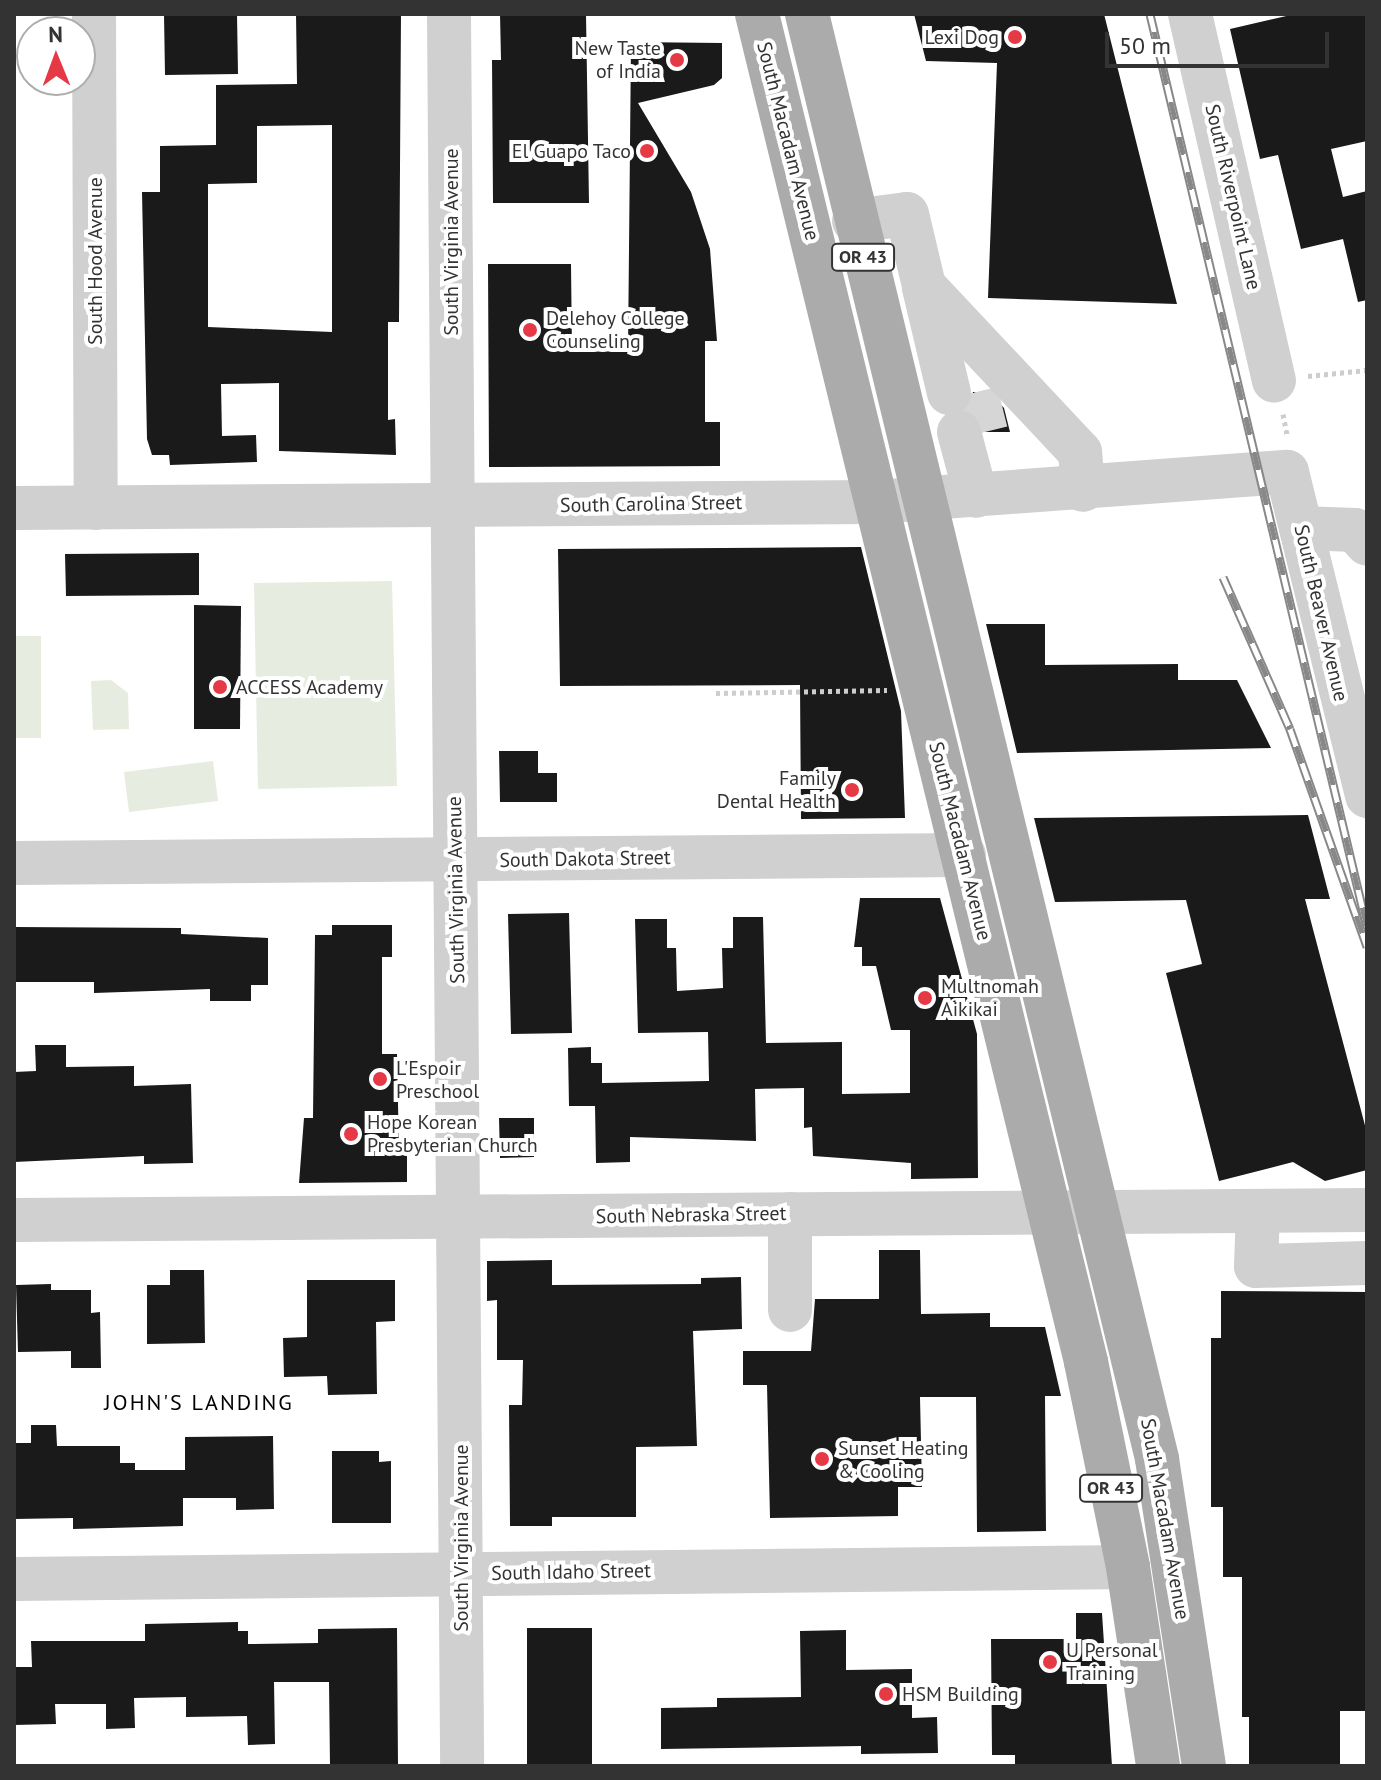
<!DOCTYPE html>
<style>
body{margin:0}
#map{position:relative;width:1381px;height:1780px;overflow:hidden;background:#fff;font-family:"PT Sans",sans-serif}
div>[style]{position:absolute}
[style*='--x']{left:calc(var(--x)*1px);top:calc(var(--y)*1px);width:calc(var(--w)*1px);rotate:calc(var(--a)*1deg)}
.green>*{inset:0;background:#e6ecdf}
.building>*{inset:0;background:#1a1a1a}
.minor-tunnel>*{height:44px;margin-top:-22px;transform-origin:0;background:repeating-linear-gradient(90deg,#d6d6d6 0 44px,transparent 0 66px)}
.path>*{height:5px;margin-top:-2.5px;transform-origin:0;background:repeating-linear-gradient(90deg,#cdcdcd 0 4px,transparent 0 8px)}
.minor>*{height:44px;margin:-22px;padding:0 22px;transform-origin:22px;border-radius:22px;background:#d0d0d0}
.major>*{height:44px;margin:-22px;padding:0 22px;transform-origin:22px;border-radius:22px;background:#ababab}
.rail>*{height:9px;margin-top:-4.5px;transform-origin:0;background:repeating-linear-gradient(90deg,#fff 0 18px,#888 0 36px);box-sizing:border-box;border-block:2px solid #888}
.dots>*{width:22px;height:22px;translate:-50% -50%;box-sizing:border-box;border:4px solid #fff;border-radius:50%}
span{translate:-50% -50%;white-space:nowrap;text-align:center;line-height:1.15;-webkit-text-stroke:8px #fff;paint-order:stroke}
.shield-label span{padding:2px 6px;background:#fff;border:2px solid;border-radius:6px;-webkit-text-stroke-width:0}
.shield-label{font-size:18px;color:#333;font-weight:700}
.poi-label{font-size:20px;color:#333}
.right{translate:-100% -50%;text-align:right}
.left{translate:0 -50%;text-align:left}
.street-label{font-size:20px;color:#333}
.neighbourhood-label{font-size:22px;color:#000;letter-spacing:2px}
.frame{position:absolute;inset:0;border:16px solid #333;pointer-events:none}
.north{position:absolute;left:16px;top:16px;width:80px;height:80px;box-sizing:border-box;background:#fff;border:2px solid #adadad;border-radius:50%;rotate:359deg;font-size:22px;font-weight:700;line-height:32px;text-align:center;color:#333}
.north::after{content:'';display:block;margin:auto;width:28px;height:36px;background:#e63946;clip-path:polygon(50% 0,100% 100%,50% 72%,0 100%)}
.scale{position:absolute;left:1105px;top:32px;width:224px;height:36px;box-sizing:border-box;border:4px solid #333;border-top:0;padding-left:10px;font-size:24px;line-height:28px;white-space:nowrap;color:#333;-webkit-text-stroke:6px #fff;paint-order:stroke}
</style>
<div id="map">
<div class="green">
<div style="clip-path:polygon(392px 581px,397px 786px,258px 789px,254px 583px)"></div>
<div style="clip-path:polygon(14px 636px,41px 636px,41px 738px,14px 738px)"></div>
<div style="clip-path:polygon(111px 680px,128px 693px,129px 729px,93px 730px,91px 681px)"></div>
<div style="clip-path:polygon(213px 761px,218px 801px,129px 812px,124px 772px)"></div>
</div>
<div class="building">
<div style="clip-path:polygon(164px 14px,237px 14px,238px 74px,165px 75px)"></div>
<div style="clip-path:polygon(evenodd,296px 14px,401px 14px,399px 322px,388px 322px,388px 420px,395px 419px,396px 455px,279px 451px,279px 383px,221px 384px,222px 436px,256px 435px,257px 462px,170px 465px,169px 455px,152px 455px,147px 439px,142px 192px,160px 192px,160px 146px,216px 145px,216px 85px,297px 84px,296px 14px,332px 125px,332px 332px,208px 327px,208px 184px,257px 183px,257px 126px,332px 125px)"></div>
<div style="clip-path:polygon(500px 14px,586px 14px,589px 203px,493px 203px,492px 60px,501px 60px)"></div>
<div style="clip-path:polygon(914px 14px,1104px 14px,1177px 304px,988px 298px,997px 63px,926px 61px)"></div>
<div style="clip-path:polygon(1295px 14px,1367px 14px,1367px 141px,1331px 149px,1343px 197px,1367px 191px,1367px 300px,1358px 302px,1343px 239px,1301px 249px,1278px 155px,1260px 159px,1230px 29px)"></div>
<div style="clip-path:polygon(631px 42px,722px 43px,722px 78px,714px 85px,638px 103px,691px 192px,710px 249px,717px 341px,705px 341px,705px 422px,720px 422px,720px 466px,489px 467px,488px 264px,571px 264px,572px 352px,628px 351px)"></div>
<div style="clip-path:polygon(973px 392px,989px 392px,1004px 408px,1010px 432px,985px 432px,968px 409px)"></div>
<div style="clip-path:polygon(861px 547px,901px 711px,905px 818px,801px 819px,800px 685px,560px 686px,558px 549px)"></div>
<div style="clip-path:polygon(199px 553px,199px 595px,66px 596px,65px 554px)"></div>
<div style="clip-path:polygon(194px 605px,241px 606px,240px 729px,194px 729px)"></div>
<div style="clip-path:polygon(986px 624px,1045px 624px,1045px 665px,1178px 664px,1178px 680px,1237px 680px,1271px 748px,1017px 753px)"></div>
<div style="clip-path:polygon(499px 751px,538px 751px,538px 773px,557px 773px,557px 802px,500px 802px)"></div>
<div style="clip-path:polygon(1308px 815px,1330px 899px,1305px 899px,1367px 1133px,1367px 1170px,1325px 1181px,1293px 1162px,1219px 1181px,1166px 973px,1202px 964px,1186px 900px,1055px 902px,1034px 818px)"></div>
<div style="clip-path:polygon(860px 898px,940px 898px,977px 1034px,978px 1178px,911px 1179px,911px 1163px,813px 1156px,812px 1127px,804px 1128px,804px 1088px,755px 1089px,756px 1141px,630px 1137px,630px 1162px,596px 1163px,595px 1106px,569px 1106px,568px 1048px,591px 1047px,591px 1063px,602px 1063px,602px 1083px,709px 1081px,708px 1032px,638px 1033px,635px 919px,667px 919px,667px 948px,676px 948px,677px 991px,723px 988px,722px 948px,733px 948px,733px 917px,763px 917px,766px 1043px,842px 1042px,842px 1094px,910px 1093px,910px 1030px,891px 1030px,876px 966px,862px 966px,862px 947px,854px 947px)"></div>
<div style="clip-path:polygon(569px 913px,572px 1033px,511px 1034px,508px 914px)"></div>
<div style="clip-path:polygon(332px 925px,392px 925px,392px 957px,382px 957px,382px 1054px,397px 1054px,399px 1153px,407px 1153px,407px 1182px,299px 1183px,304px 1118px,313px 1118px,315px 935px,332px 935px)"></div>
<div style="clip-path:polygon(14px 927px,181px 928px,181px 934px,268px 938px,268px 985px,251px 985px,251px 1001px,210px 1001px,210px 989px,94px 993px,94px 982px,14px 982px)"></div>
<div style="clip-path:polygon(35px 1045px,66px 1045px,66px 1067px,134px 1066px,134px 1086px,191px 1084px,193px 1163px,144px 1164px,144px 1156px,14px 1162px,14px 1072px,36px 1071px)"></div>
<div style="clip-path:polygon(499px 1118px,534px 1118px,534px 1157px,500px 1158px)"></div>
<div style="clip-path:polygon(879px 1250px,920px 1250px,921px 1314px,990px 1313px,990px 1327px,1045px 1327px,1061px 1396px,1045px 1396px,1046px 1531px,977px 1532px,976px 1397px,920px 1397px,922px 1487px,898px 1487px,898px 1516px,770px 1518px,767px 1385px,743px 1385px,743px 1351px,811px 1351px,815px 1299px,879px 1299px)"></div>
<div style="clip-path:polygon(552px 1260px,552px 1285px,701px 1284px,701px 1278px,741px 1277px,742px 1329px,693px 1331px,697px 1446px,636px 1447px,636px 1517px,552px 1517px,552px 1526px,510px 1526px,509px 1405px,522px 1405px,523px 1360px,497px 1360px,497px 1300px,487px 1301px,487px 1261px)"></div>
<div style="clip-path:polygon(170px 1270px,204px 1270px,205px 1343px,147px 1344px,147px 1285px,170px 1285px)"></div>
<div style="clip-path:polygon(307px 1280px,395px 1280px,395px 1321px,376px 1322px,377px 1394px,328px 1395px,327px 1376px,284px 1377px,283px 1338px,307px 1337px)"></div>
<div style="clip-path:polygon(51px 1284px,51px 1290px,91px 1290px,91px 1313px,100px 1312px,101px 1368px,71px 1368px,71px 1351px,18px 1352px,16px 1285px)"></div>
<div style="clip-path:polygon(1221px 1291px,1367px 1292px,1367px 1711px,1340px 1711px,1340px 1766px,1249px 1766px,1249px 1717px,1242px 1717px,1242px 1577px,1223px 1577px,1223px 1507px,1211px 1507px,1211px 1338px,1221px 1338px)"></div>
<div style="clip-path:polygon(31px 1425px,56px 1425px,57px 1446px,120px 1446px,120px 1463px,135px 1463px,135px 1470px,185px 1470px,185px 1437px,273px 1436px,274px 1509px,236px 1510px,236px 1498px,183px 1498px,183px 1526px,73px 1529px,73px 1518px,14px 1519px,14px 1443px,31px 1443px)"></div>
<div style="clip-path:polygon(332px 1451px,379px 1451px,379px 1462px,391px 1461px,391px 1523px,332px 1523px)"></div>
<div style="clip-path:polygon(1076px 1613px,1102px 1613px,1112px 1766px,1015px 1766px,1015px 1755px,992px 1755px,991px 1639px,1076px 1639px)"></div>
<div style="clip-path:polygon(238px 1622px,238px 1631px,248px 1631px,248px 1644px,318px 1643px,318px 1629px,397px 1628px,398px 1766px,330px 1766px,329px 1682px,274px 1682px,275px 1744px,248px 1745px,247px 1716px,186px 1717px,186px 1697px,134px 1698px,135px 1728px,106px 1729px,106px 1704px,55px 1704px,56px 1724px,14px 1725px,14px 1667px,32px 1667px,31px 1641px,145px 1641px,145px 1624px)"></div>
<div style="clip-path:polygon(527px 1628px,592px 1628px,592px 1766px,527px 1766px)"></div>
<div style="clip-path:polygon(846px 1630px,846px 1670px,912px 1669px,912px 1718px,937px 1717px,938px 1753px,861px 1754px,861px 1746px,661px 1749px,661px 1708px,717px 1707px,717px 1698px,801px 1697px,800px 1631px)"></div>
</div>
<div class="minor-tunnel">
<div style="--x:976;--y:392;--w:41;--a:76"></div>
</div>
<div class="path">
<div style="--x:1308;--y:376;--w:59;--a:-5.8"></div>
<div style="--x:1283;--y:414;--w:21;--a:79"></div>
<div style="--x:716;--y:693;--w:171;--a:-1"></div>
</div>
<div class="minor">
<div style="--x:94;--y:14;--w:494;--a:89.8"></div>
<div style="--x:449;--y:14;--w:1752;--a:89.57"></div>
<div style="--x:1190;--y:14;--w:376;--a:77.1"></div>
<div style="--x:854;--y:221;--w:53;--a:-7.5"></div>
<div style="--x:907;--y:214;--w:74;--a:76.7"></div>
<div style="--x:924;--y:286;--w:228;--a:46.8"></div>
<div style="--x:1080;--y:452;--w:38;--a:85"></div>
<div style="--x:924;--y:288;--w:108;--a:76.6"></div>
<div style="--x:959;--y:432;--w:66;--a:75.1"></div>
<div style="--x:14;--y:508;--w:861;--a:-0.4"></div>
<div style="--x:875;--y:502;--w:413;--a:-4.2"></div>
<div style="--x:1287;--y:472;--w:334;--a:76.1"></div>
<div style="--x:1301;--y:528;--w:54;--a:2.1"></div>
<div style="--x:1355;--y:530;--w:18;--a:49"></div>
<div style="--x:14;--y:863;--w:950;--a:-0.48"></div>
<div style="--x:1258;--y:1211;--w:55;--a:92.1"></div>
<div style="--x:1256;--y:1266;--w:111;--a:-1.5"></div>
<div style="--x:14;--y:1220;--w:1353;--a:-0.42"></div>
<div style="--x:790;--y:1310;--w:96;--a:-90"></div>
<div style="--x:14;--y:1579;--w:1114;--a:-0.62"></div>
</div>
<div class="major">
<div style="--x:757;--y:14;--w:1388;--a:76.28"></div>
<div style="--x:1086;--y:1362;--w:209;--a:78.4"></div>
<div style="--x:1128;--y:1567;--w:201;--a:81.4"></div>
<div style="--x:807;--y:14;--w:1487;--a:76.38"></div>
<div style="--x:1157;--y:1459;--w:311;--a:81.3"></div>
</div>
<div class="rail">
<div style="--x:1150;--y:14;--w:938;--a:76.63"></div>
<div style="--x:1223;--y:577;--w:166;--a:66.2"></div>
<div style="--x:1290;--y:729;--w:231;--a:70.5"></div>
</div>
<div class="dots">
<div style="left:1015px;top:37px;background:#e63946"></div>
<div style="left:677px;top:60px;background:#e63946"></div>
<div style="left:647px;top:151px;background:#e63946"></div>
<div style="left:530px;top:330px;background:#e63946"></div>
<div style="left:220px;top:687px;background:#e63946"></div>
<div style="left:852px;top:790px;background:#e63946"></div>
<div style="left:925px;top:998px;background:#e63946"></div>
<div style="left:380px;top:1079px;background:#e63946"></div>
<div style="left:351px;top:1134px;background:#e63946"></div>
<div style="left:822px;top:1459px;background:#e63946"></div>
<div style="left:1050px;top:1662px;background:#e63946"></div>
<div style="left:886px;top:1694px;background:#e63946"></div>
</div>
<div class="shield-label">
<span style="left:863px;top:257px">OR 43</span>
<span style="left:1111px;top:1488px">OR 43</span>
</div>
<div class="poi-label">
<span class="right" style="left:999px;top:37px">Lexi Dog</span>
<span class="right" style="left:661px;top:60px">New Taste<br>of India</span>
<span class="right" style="left:631px;top:151px">El Guapo Taco</span>
<span class="left" style="left:546px;top:330px">Delehoy College<br>Counseling</span>
<span class="left" style="left:236px;top:687px">ACCESS Academy</span>
<span class="right" style="left:836px;top:790px">Family<br>Dental Health</span>
<span class="left" style="left:941px;top:998px">Multnomah<br>Aikikai</span>
<span class="left" style="left:396px;top:1080px">L'Espoir<br>Preschool</span>
<span class="left" style="left:367px;top:1134px">Hope Korean<br>Presbyterian Church</span>
<span class="left" style="left:838px;top:1460px">Sunset Heating<br>&amp; Cooling</span>
<span class="left" style="left:1066px;top:1662px">U Personal<br>Training</span>
<span class="left" style="left:902px;top:1694px">HSM Building</span>
</div>
<div class="street-label">
<span style="left:788px;top:141px;rotate:76deg">South Macadam Avenue</span>
<span style="left:1233px;top:197px;rotate:77deg">South Riverpoint Lane</span>
<span style="left:451px;top:242px;rotate:-90deg">South Virginia Avenue</span>
<span style="left:95px;top:261px;rotate:-90deg">South Hood Avenue</span>
<span style="left:651px;top:504px;rotate:-1deg">South Carolina Street</span>
<span style="left:1321px;top:613px;rotate:77deg">South Beaver Avenue</span>
<span style="left:960px;top:841px;rotate:76deg">South Macadam Avenue</span>
<span style="left:585px;top:859px;rotate:-1deg">South Dakota Street</span>
<span style="left:456px;top:890px;rotate:-91deg">South Virginia Avenue</span>
<span style="left:691px;top:1215px;rotate:-1deg">South Nebraska Street</span>
<span style="left:1165px;top:1519px;rotate:80deg">South Macadam Avenue</span>
<span style="left:461px;top:1538px;rotate:-90deg">South Virginia Avenue</span>
<span style="left:571px;top:1572px;rotate:-1deg">South Idaho Street</span>
</div>
<div class="neighbourhood-label">
<span style="left:199px;top:1403px">JOHN'S LANDING</span>
</div>
<div class="frame"></div>
<div class="north">N</div>
<div class="scale">50 m</div>
</div>
